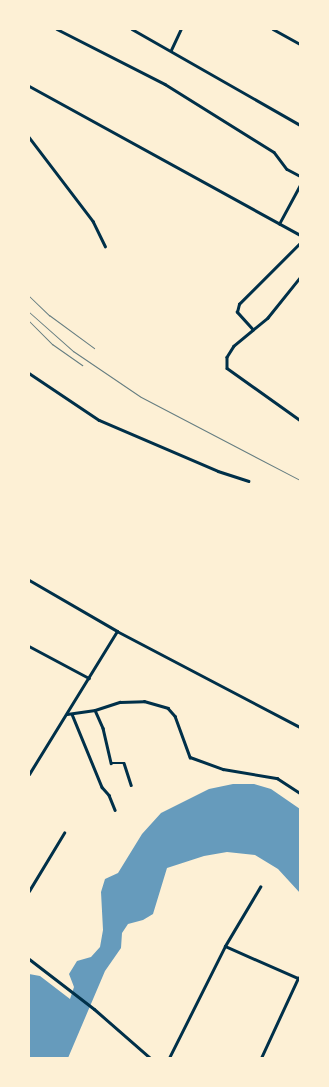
<!DOCTYPE html>
<style>
body{margin:0}
#map{position:relative;width:329px;height:1087px;overflow:hidden;background:#fdf0d5;font-family:Arial,sans-serif}
div>[style]{position:absolute}
[style*='--x']{left:calc(var(--x)*1px);top:calc(var(--y)*1px);width:calc(var(--w)*1px);rotate:calc(var(--a)*1deg)}
.water>*{inset:0;background:#669bbc}
.minor>*{height:2.5px;margin:-1.25px;padding:0 1.25px;transform-origin:1.25px;border-radius:1.25px;background:#003049}
.tertiary>*{height:3px;margin:-1.5px;padding:0 1.5px;transform-origin:1.5px;border-radius:1.5px;background:#003049}
.rail>*{height:1px;margin:-0.5px;padding:0 0.5px;transform-origin:0.5px;border-radius:0.5px;background:#657d81}
span{translate:-50% -50%;white-space:nowrap;text-align:center;line-height:1.15;-webkit-text-stroke:3px #fdf0d5;paint-order:stroke}
.frame{position:absolute;inset:0;border:30px solid #fdf0d5;pointer-events:none}
</style>
<div id="map">
<div class="water">
<div style="clip-path:polygon(233px 784px,254px 784px,271px 789px,300px 809px,300px 893px,278px 869px,255px 855px,227px 852px,204px 856px,167px 868px,153px 914px,143px 920px,128px 924px,122px 933px,121px 948px,105px 971px,68px 1058px,29px 1058px,29px 974px,40px 976px,70px 999px,74px 987px,69px 974px,77px 961px,91px 957px,100px 947px,103px 930px,101px 892px,105px 879px,118px 873px,142px 834px,161px 813px,209px 789px)"></div>
</div>
<div class="minor">
<div style="--x:57;--y:29;--w:121;--a:27"></div>
<div style="--x:165;--y:84;--w:128;--a:32"></div>
<div style="--x:274;--y:152;--w:21;--a:53"></div>
<div style="--x:287;--y:169;--w:15;--a:28"></div>
<div style="--x:132;--y:29;--w:193;--a:29.7"></div>
<div style="--x:273;--y:29;--w:31;--a:29"></div>
<div style="--x:171;--y:50;--w:23;--a:-65"></div>
<div style="--x:29;--y:137;--w:106;--a:52.7"></div>
<div style="--x:93;--y:221;--w:28;--a:64"></div>
<div style="--x:279;--y:224;--w:44;--a:-61.7"></div>
<div style="--x:300;--y:278;--w:51;--a:128.7"></div>
<div style="--x:268;--y:318;--w:44;--a:140.5"></div>
<div style="--x:234;--y:346;--w:13;--a:122"></div>
<div style="--x:227;--y:357;--w:11;--a:90"></div>
<div style="--x:227;--y:368;--w:90;--a:35.5"></div>
<div style="--x:253;--y:330;--w:24;--a:-132"></div>
<div style="--x:237;--y:312;--w:8;--a:-76"></div>
<div style="--x:239;--y:304;--w:86;--a:-45"></div>
<div style="--x:29;--y:373;--w:84;--a:33.9"></div>
<div style="--x:99;--y:420;--w:129;--a:23.2"></div>
<div style="--x:218;--y:471;--w:32;--a:18"></div>
<div style="--x:117;--y:631;--w:207;--a:27.7"></div>
<div style="--x:29;--y:646;--w:68;--a:28.1"></div>
<div style="--x:95;--y:710;--w:20;--a:66"></div>
<div style="--x:103;--y:728;--w:36;--a:77"></div>
<div style="--x:111;--y:763;--w:13;--a:0"></div>
<div style="--x:124;--y:763;--w:23;--a:72"></div>
<div style="--x:67;--y:714;--w:28;--a:-8"></div>
<div style="--x:95;--y:710;--w:26;--a:-18"></div>
<div style="--x:120;--y:702;--w:24;--a:-2"></div>
<div style="--x:144;--y:701;--w:25;--a:16"></div>
<div style="--x:168;--y:708;--w:11;--a:49"></div>
<div style="--x:175;--y:716;--w:44;--a:69.9"></div>
<div style="--x:190;--y:757;--w:35;--a:20"></div>
<div style="--x:223;--y:769;--w:55;--a:9.5"></div>
<div style="--x:277;--y:778;--w:27;--a:33"></div>
<div style="--x:72;--y:714;--w:79;--a:67.7"></div>
<div style="--x:102;--y:787;--w:11;--a:49"></div>
<div style="--x:109;--y:795;--w:16;--a:68"></div>
<div style="--x:29;--y:891;--w:68;--a:-58.9"></div>
<div style="--x:225;--y:946;--w:82;--a:23.7"></div>
<div style="--x:169;--y:1058;--w:125;--a:-63.4"></div>
<div style="--x:225;--y:946;--w:69;--a:-59.3"></div>
<div style="--x:261;--y:1058;--w:88;--a:-65.2"></div>
</div>
<div class="tertiary">
<div style="--x:29;--y:86;--w:309;--a:28.8"></div>
<div style="--x:29;--y:580;--w:102;--a:30.1"></div>
<div style="--x:117;--y:631;--w:168;--a:121.6"></div>
<div style="--x:29;--y:959;--w:82;--a:37.6"></div>
<div style="--x:94;--y:1009;--w:74;--a:41.2"></div>
</div>
<div class="rail">
<div style="--x:29;--y:296;--w:28;--a:44"></div>
<div style="--x:49;--y:315;--w:56;--a:36.3"></div>
<div style="--x:29;--y:312;--w:59;--a:41.6"></div>
<div style="--x:73;--y:351;--w:82;--a:34.1"></div>
<div style="--x:141;--y:397;--w:179;--a:27.6"></div>
<div style="--x:29;--y:321;--w:33;--a:45"></div>
<div style="--x:52;--y:344;--w:37;--a:35"></div>
</div>
<div class="frame"></div>
</div>
